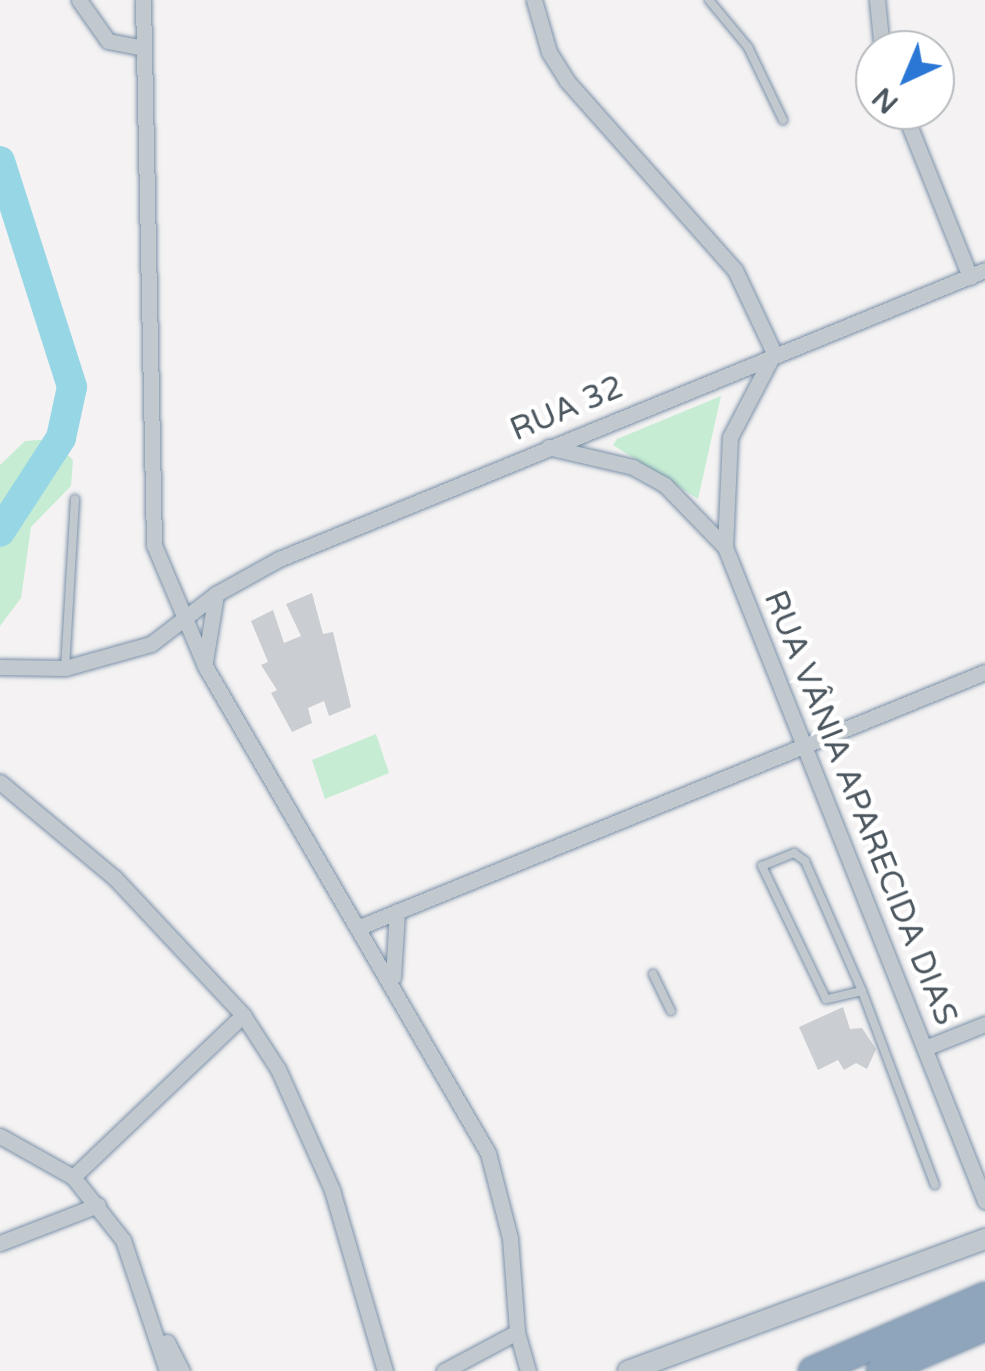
<!DOCTYPE html>
<meta charset="utf-8">
<style>
body{margin:0}
#map{position:relative;width:985px;height:1371px;overflow:hidden;background:#f4f2f2;font-family:"Varela Round",sans-serif}
div>[style]{position:absolute}
[style*='--x']{left:calc(var(--x)*1px);top:calc(var(--y)*1px);width:calc(var(--w)*1px);rotate:calc(var(--a)*1deg)}
.green>*{inset:0;background:#c6edd4}
.river>*{height:30px;margin:-15px;padding:0 15px;transform-origin:15px;border-radius:15px;background:#97d6e5}
.building>*{inset:0;background:#cacdd1}
.roads{filter:drop-shadow(0 0 2px #7a90a8) drop-shadow(0 0 2px #7a90a8)}
.service>*{height:8px;margin:-4px;padding:0 4px;transform-origin:4px;border-radius:4px;background:#c1c9cf}
.minor>*{height:15px;margin:-7.5px;padding:0 7.5px;transform-origin:7.5px;border-radius:7.5px;background:#c1c9cf}
.tertiary>*{height:20px;margin:-10px;padding:0 10px;transform-origin:10px;border-radius:10px;background:#c1c9cf}
.motorway>*{height:28px;margin:-14px;padding:0 14px;transform-origin:14px;border-radius:14px;background:#8fa5bc}
span{translate:-50% -50%;white-space:nowrap;text-align:center;line-height:1.15;-webkit-text-stroke:9px #fff;paint-order:stroke}
.street-label{font-size:32px;color:#4b565e}
.north{position:absolute;left:855px;top:30px;width:100px;height:100px;box-sizing:border-box;background:#fff;border:2px solid #b7bbbf;border-radius:50%;rotate:224deg;font-size:28px;font-weight:700;line-height:40px;text-align:center;color:#4b565e}
.north::after{content:'';display:block;margin:auto;width:35px;height:45px;background:#2b77d6;clip-path:polygon(50% 0,100% 100%,50% 72%,0 100%)}
</style>
<div id="map">
<div class="green">
<div style="clip-path:polygon(721px 396px,698px 499px,613px 445px,617px 439px)"></div>
<div style="clip-path:polygon(52px 439px,73px 460px,71px 486px,31px 527px,21px 598px,0 626px,0 465px,25px 441px)"></div>
<div style="clip-path:polygon(376px 734px,389px 773px,325px 799px,312px 760px)"></div>
</div>
<div class="river">
<div style="--x:0;--y:161;--w:237;--a:72.3"></div>
<div style="--x:72;--y:387;--w:52;--a:102.2"></div>
<div style="--x:61;--y:438;--w:112;--a:123"></div>
</div>
<div class="building">
<div style="clip-path:polygon(312px 593px,323px 634px,333px 632px,351px 707px,329px 716px,324px 701px,308px 708px,312px 723px,292px 732px,271px 693px,277px 690px,261px 665px,268px 662px,251px 621px,273px 610px,284px 643px,301px 636px,286px 604px)"></div>
<div style="clip-path:polygon(843px 1007px,850px 1029px,862px 1028px,876px 1049px,873px 1056px,867px 1069px,856px 1063px,844px 1070px,838px 1060px,818px 1070px,799px 1027px)"></div>
</div>
<div class="roads">
<div class="service">
<div style="--x:709;--y:0;--w:61;--a:50.3"></div>
<div style="--x:748;--y:47;--w:81;--a:64.4"></div>
<div style="--x:65;--y:668;--w:169;--a:-86.6"></div>
<div style="--x:653;--y:974;--w:41;--a:64.1"></div>
<div style="--x:862;--y:991;--w:37;--a:167"></div>
<div style="--x:826;--y:999;--w:148;--a:-115.7"></div>
<div style="--x:762;--y:866;--w:35;--a:-22"></div>
<div style="--x:794;--y:853;--w:14;--a:36"></div>
<div style="--x:805;--y:861;--w:142;--a:66.3"></div>
<div style="--x:862;--y:991;--w:207;--a:69.4"></div>
</div>
<div class="minor">
<div style="--x:79;--y:0;--w:50;--a:54.7"></div>
<div style="--x:108;--y:41;--w:32;--a:11"></div>
<div style="--x:143;--y:0;--w:545;--a:88.84"></div>
<div style="--x:154;--y:545;--w:131;--a:67.1"></div>
<div style="--x:205;--y:666;--w:563;--a:59.84"></div>
<div style="--x:488;--y:1153;--w:88;--a:75.5"></div>
<div style="--x:510;--y:1238;--w:94;--a:85.7"></div>
<div style="--x:517;--y:1332;--w:83;--a:151.9"></div>
<div style="--x:534;--y:0;--w:54;--a:73.9"></div>
<div style="--x:549;--y:52;--w:34;--a:58"></div>
<div style="--x:567;--y:81;--w:253;--a:48.4"></div>
<div style="--x:735;--y:270;--w:92;--a:64.8"></div>
<div style="--x:774;--y:353;--w:95;--a:117.6"></div>
<div style="--x:730;--y:437;--w:110;--a:92.6"></div>
<div style="--x:725;--y:547;--w:86;--a:-134.1"></div>
<div style="--x:665;--y:485;--w:37;--a:-151"></div>
<div style="--x:633;--y:467;--w:87;--a:-166.8"></div>
<div style="--x:877;--y:0;--w:50;--a:84.3"></div>
<div style="--x:903;--y:110;--w:180;--a:68.1"></div>
<div style="--x:725;--y:547;--w:704;--a:68.32"></div>
<div style="--x:205;--y:662;--w:69;--a:-80.8"></div>
<div style="--x:0;--y:667;--w:65;--a:0.9"></div>
<div style="--x:65;--y:668;--w:89;--a:-15.6"></div>
<div style="--x:151;--y:644;--w:82;--a:-37.6"></div>
<div style="--x:216;--y:594;--w:72;--a:-29.1"></div>
<div style="--x:279;--y:559;--w:763;--a:-22.26"></div>
<div style="--x:0;--y:782;--w:150;--a:39.9"></div>
<div style="--x:115;--y:878;--w:187;--a:46.9"></div>
<div style="--x:243;--y:1015;--w:64;--a:57.1"></div>
<div style="--x:278;--y:1069;--w:133;--a:65.9"></div>
<div style="--x:332;--y:1190;--w:189;--a:73.7"></div>
<div style="--x:362;--y:926;--w:673;--a:-22.18"></div>
<div style="--x:393;--y:977;--w:66;--a:-86.5"></div>
<div style="--x:925;--y:1048;--w:65;--a:-21.8"></div>
<div style="--x:0;--y:1136;--w:84;--a:29.3"></div>
<div style="--x:73;--y:1177;--w:80;--a:51.6"></div>
<div style="--x:123;--y:1240;--w:138;--a:71.4"></div>
<div style="--x:73;--y:1177;--w:235;--a:-43.6"></div>
<div style="--x:0;--y:1243;--w:105;--a:-21.2"></div>
<div style="--x:517;--y:1332;--w:41;--a:74.2"></div>
<div style="--x:167;--y:1342;--w:33;--a:63"></div>
</div>
<div class="tertiary">
<div style="--x:628;--y:1371;--w:381;--a:-20.3"></div>
</div>
<div class="motorway">
<div style="--x:813;--y:1371;--w:187;--a:-23.3"></div>
<div style="--x:881;--y:1371;--w:113;--a:-23.4"></div>
</div>
</div>
<div class="street-label">
<span style="left:567px;top:409px;rotate:-23deg">RUA 32</span>
<span style="left:860px;top:808px;rotate:68deg">RUA VÂNIA APARECIDA DIAS</span>
</div>
<div class="north">N</div>
</div>
